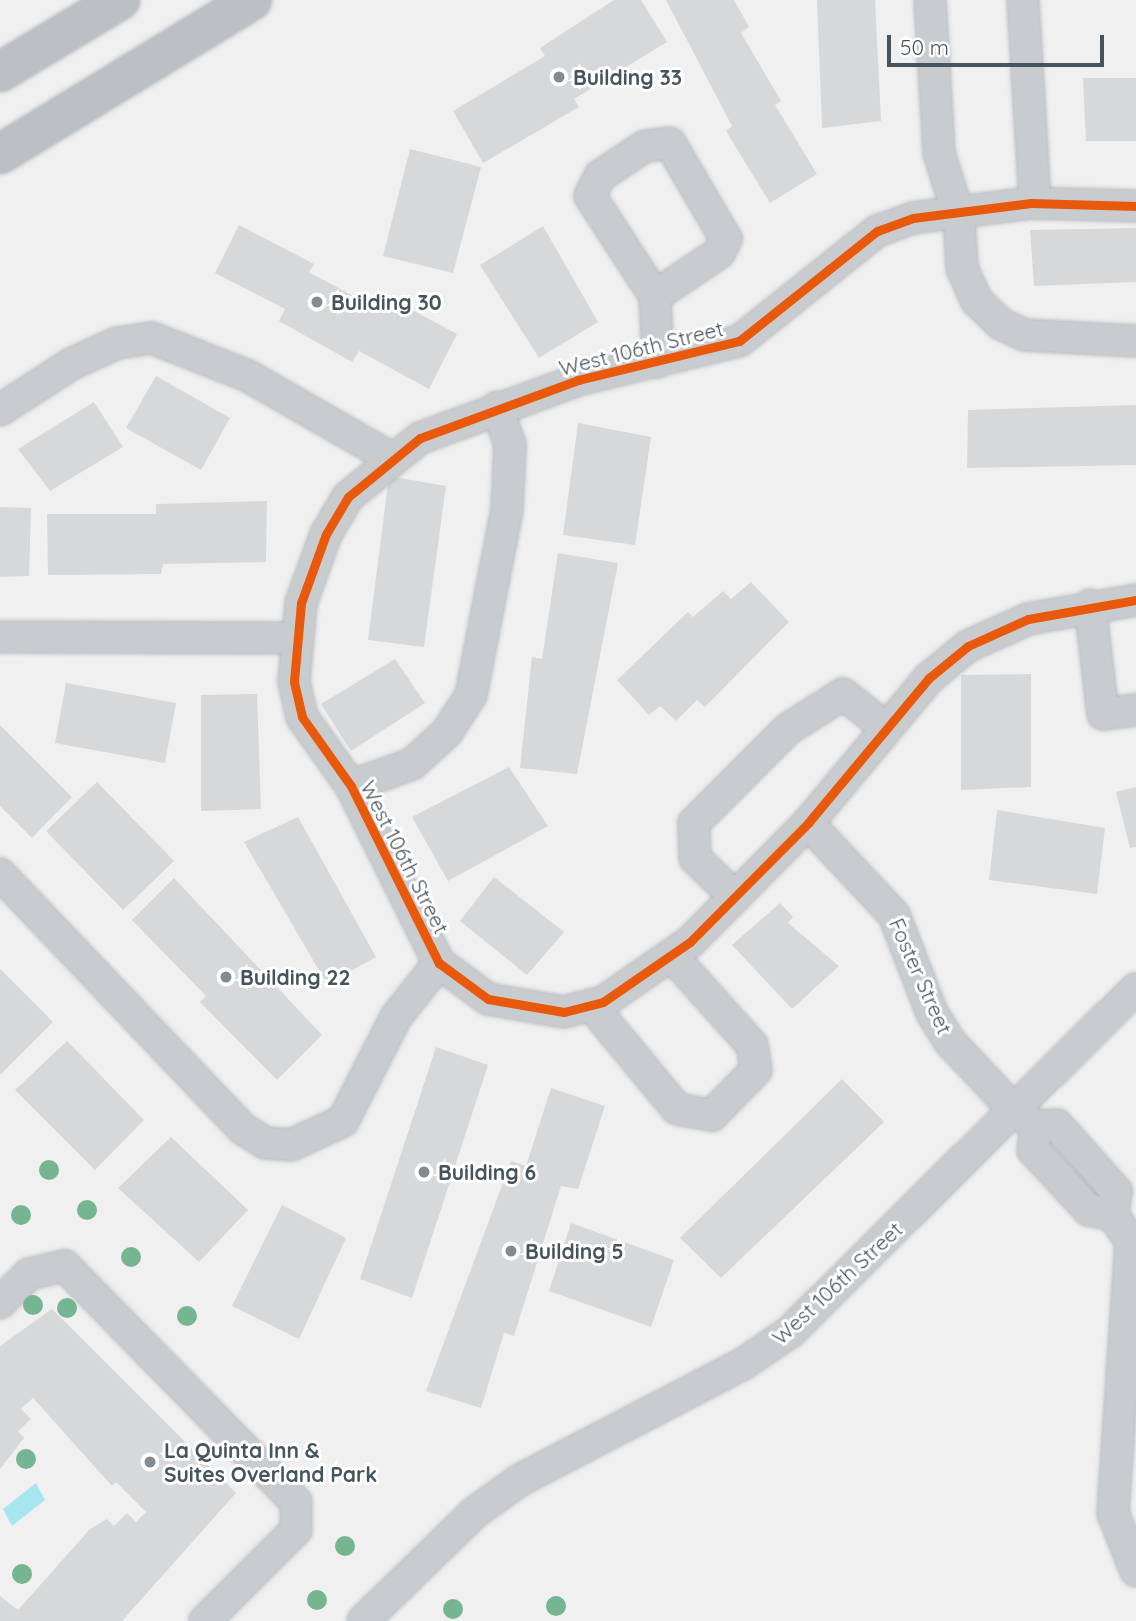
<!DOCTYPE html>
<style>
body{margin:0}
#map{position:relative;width:1136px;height:1621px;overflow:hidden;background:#f1f0f0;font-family:Quicksand,sans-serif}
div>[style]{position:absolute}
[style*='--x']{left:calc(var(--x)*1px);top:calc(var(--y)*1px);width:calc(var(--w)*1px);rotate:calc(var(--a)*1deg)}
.water>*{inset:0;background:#a5e6f1}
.building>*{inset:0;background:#d7d8d9}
.roads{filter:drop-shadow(0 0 2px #b4bac0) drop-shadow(0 0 2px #b4bac0)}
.minor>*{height:30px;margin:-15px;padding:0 15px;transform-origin:15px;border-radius:15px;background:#c9cccf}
.highway>*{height:38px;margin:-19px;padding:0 19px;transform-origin:19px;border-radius:19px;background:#bbc0c5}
.cycleway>*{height:9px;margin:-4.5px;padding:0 4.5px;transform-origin:4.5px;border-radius:4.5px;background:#e8590c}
.trees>*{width:20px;height:20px;margin:-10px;border-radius:50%;background:#75b591}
.dots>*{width:19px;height:19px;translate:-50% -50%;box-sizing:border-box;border:4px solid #fff;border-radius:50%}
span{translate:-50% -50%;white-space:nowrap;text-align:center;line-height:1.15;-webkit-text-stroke:6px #fff;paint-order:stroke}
.poi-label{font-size:21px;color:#46545e;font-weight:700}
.left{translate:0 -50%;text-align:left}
.street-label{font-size:21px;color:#46545e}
.scale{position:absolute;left:887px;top:35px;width:217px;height:32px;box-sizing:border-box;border:4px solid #46545e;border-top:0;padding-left:9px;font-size:21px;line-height:24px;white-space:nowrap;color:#46545e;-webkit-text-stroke:5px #fff;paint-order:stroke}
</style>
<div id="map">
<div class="water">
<div style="clip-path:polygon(36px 1483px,45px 1500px,12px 1526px,3px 1509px)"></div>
</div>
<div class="building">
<div style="clip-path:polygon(614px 0,641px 0,667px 42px,574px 99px,579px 107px,483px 163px,453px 111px,545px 56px,540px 48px)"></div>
<div style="clip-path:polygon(666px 0,734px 0,749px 27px,741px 33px,781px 101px,775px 105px,817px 174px,770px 203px,726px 131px,732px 126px)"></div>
<div style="clip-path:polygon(817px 0,875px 0,881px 121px,822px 128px)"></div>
<div style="clip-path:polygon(1083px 78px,1136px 78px,1136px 141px,1086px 141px)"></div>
<div style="clip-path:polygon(410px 149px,481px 167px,453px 273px,383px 256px)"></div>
<div style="clip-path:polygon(239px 225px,314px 264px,309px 272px,375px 308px,384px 295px,457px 334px,429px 389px,359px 351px,352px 362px,279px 321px,285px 309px,215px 273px)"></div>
<div style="clip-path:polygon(543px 226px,598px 322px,539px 358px,480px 265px)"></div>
<div style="clip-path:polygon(1136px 228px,1136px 282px,1034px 286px,1030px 230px)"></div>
<div style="clip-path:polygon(156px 376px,230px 418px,201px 470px,126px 428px)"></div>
<div style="clip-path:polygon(94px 402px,123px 447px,50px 491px,18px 449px)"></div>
<div style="clip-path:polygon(1136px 405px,1136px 465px,967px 468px,968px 410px)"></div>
<div style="clip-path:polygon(578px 423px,651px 437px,635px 545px,563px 535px)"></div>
<div style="clip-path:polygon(389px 476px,446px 486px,424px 647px,368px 640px)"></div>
<div style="clip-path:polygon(267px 501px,266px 562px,163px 564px,161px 574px,48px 575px,47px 514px,156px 514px,156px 504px)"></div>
<div style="clip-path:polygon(0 507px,31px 508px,29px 576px,0 577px)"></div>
<div style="clip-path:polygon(558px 553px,618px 563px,577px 774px,520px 768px,532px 657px,542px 659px)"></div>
<div style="clip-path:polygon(751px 582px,789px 622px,705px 707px,697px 700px,676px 721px,660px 706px,649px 715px,617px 680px,688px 612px,693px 617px,723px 591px,731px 599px)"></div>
<div style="clip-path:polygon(395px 659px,425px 703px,351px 751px,321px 704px)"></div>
<div style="clip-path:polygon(1031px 674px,1031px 787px,961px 790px,961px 675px)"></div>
<div style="clip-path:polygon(66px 683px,176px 703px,165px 763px,55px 743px)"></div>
<div style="clip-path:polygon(257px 694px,261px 809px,201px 811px,201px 695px)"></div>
<div style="clip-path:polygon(0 725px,72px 797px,32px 838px,0 806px)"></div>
<div style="clip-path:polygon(509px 767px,548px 826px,448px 881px,412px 817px)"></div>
<div style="clip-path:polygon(97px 782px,174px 861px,123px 910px,46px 831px)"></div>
<div style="clip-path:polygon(1136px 787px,1136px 847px,1130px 848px,1116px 792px)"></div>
<div style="clip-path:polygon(997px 810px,1105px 828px,1097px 894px,989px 880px)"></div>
<div style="clip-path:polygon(298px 817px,376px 957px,327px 984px,244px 842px)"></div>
<div style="clip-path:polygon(494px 877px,564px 932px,527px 975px,460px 921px)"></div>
<div style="clip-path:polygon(174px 878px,322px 1035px,277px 1080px,200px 1002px,206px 996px,132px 920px)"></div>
<div style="clip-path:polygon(780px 903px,793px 917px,788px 923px,839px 966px,792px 1009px,732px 945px)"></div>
<div style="clip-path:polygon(0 969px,53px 1022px,1px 1074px,0 1073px)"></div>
<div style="clip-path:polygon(67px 1041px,144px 1120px,95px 1170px,15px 1090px)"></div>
<div style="clip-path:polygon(436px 1047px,488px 1065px,412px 1298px,360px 1279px)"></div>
<div style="clip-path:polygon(842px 1079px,884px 1122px,721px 1278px,680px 1238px)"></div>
<div style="clip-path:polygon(551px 1088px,605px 1106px,578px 1189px,561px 1186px,514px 1336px,504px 1333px,481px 1408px,426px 1391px,511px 1161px,526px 1166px)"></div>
<div style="clip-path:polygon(171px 1137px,248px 1210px,199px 1262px,118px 1188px)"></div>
<div style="clip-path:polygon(282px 1205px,346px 1238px,299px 1339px,232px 1306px)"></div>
<div style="clip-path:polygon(571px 1223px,674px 1260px,651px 1327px,549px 1291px)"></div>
<div style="clip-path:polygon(52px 1309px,236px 1493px,122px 1621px,0 1621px,0 1596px,18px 1610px,90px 1529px,107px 1519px,114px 1526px,127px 1513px,136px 1522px,146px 1512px,116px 1482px,112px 1486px,33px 1398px,21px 1409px,31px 1419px,18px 1431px,24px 1438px,0 1469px,0 1346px)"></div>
</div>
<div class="roads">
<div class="minor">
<div style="--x:930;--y:0;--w:153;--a:86.6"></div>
<div style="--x:939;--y:153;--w:66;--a:72.4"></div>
<div style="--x:959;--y:216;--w:52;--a:86.7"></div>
<div style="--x:962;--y:268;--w:36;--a:66"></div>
<div style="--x:977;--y:301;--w:33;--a:44"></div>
<div style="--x:1001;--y:324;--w:26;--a:25"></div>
<div style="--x:1025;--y:335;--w:111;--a:3.1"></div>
<div style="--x:1023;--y:0;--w:204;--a:86.6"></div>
<div style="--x:1136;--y:206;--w:105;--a:-178.4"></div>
<div style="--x:1031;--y:203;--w:119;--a:172.8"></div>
<div style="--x:913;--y:218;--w:38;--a:160"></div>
<div style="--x:877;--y:231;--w:176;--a:141.4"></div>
<div style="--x:739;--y:341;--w:166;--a:166.4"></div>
<div style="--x:578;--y:380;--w:168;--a:159.8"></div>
<div style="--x:420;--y:438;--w:93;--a:140.7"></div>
<div style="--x:348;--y:497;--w:43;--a:120.7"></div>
<div style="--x:326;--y:534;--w:73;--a:109.9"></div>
<div style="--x:301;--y:603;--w:79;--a:95.1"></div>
<div style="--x:294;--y:682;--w:36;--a:77"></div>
<div style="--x:302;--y:717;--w:85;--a:54.6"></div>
<div style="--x:351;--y:786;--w:198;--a:63.6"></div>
<div style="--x:439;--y:963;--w:61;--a:36.3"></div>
<div style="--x:488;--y:999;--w:77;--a:9.7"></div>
<div style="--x:564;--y:1012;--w:40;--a:-14.4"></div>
<div style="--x:603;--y:1002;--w:106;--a:-34.6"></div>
<div style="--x:690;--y:942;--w:168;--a:-45.2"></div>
<div style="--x:808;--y:823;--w:189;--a:-50.2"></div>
<div style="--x:929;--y:678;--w:50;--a:-39.4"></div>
<div style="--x:968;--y:646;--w:66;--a:-24.2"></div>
<div style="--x:1028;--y:619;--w:110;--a:-10"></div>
<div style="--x:655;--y:296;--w:77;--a:-33.9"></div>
<div style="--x:719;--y:253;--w:16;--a:-63"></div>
<div style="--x:726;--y:239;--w:111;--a:-120.3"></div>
<div style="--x:670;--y:143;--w:25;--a:173"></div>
<div style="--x:645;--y:146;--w:54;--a:146.3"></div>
<div style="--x:600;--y:176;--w:22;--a:117"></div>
<div style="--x:590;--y:196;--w:119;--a:57"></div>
<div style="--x:655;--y:296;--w:66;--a:87.4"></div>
<div style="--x:0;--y:410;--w:85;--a:-32.9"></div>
<div style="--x:71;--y:364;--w:51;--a:-24.5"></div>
<div style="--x:117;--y:343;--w:35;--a:-8"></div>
<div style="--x:152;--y:338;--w:103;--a:21.6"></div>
<div style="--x:248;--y:376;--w:165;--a:29.8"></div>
<div style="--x:1090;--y:605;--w:110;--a:83.2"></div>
<div style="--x:1103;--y:714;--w:33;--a:-7"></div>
<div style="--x:0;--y:637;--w:294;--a:0.2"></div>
<div style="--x:351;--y:786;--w:65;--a:-19.8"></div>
<div style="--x:412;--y:764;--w:47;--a:-42.4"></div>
<div style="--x:447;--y:732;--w:44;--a:-57"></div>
<div style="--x:471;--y:695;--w:188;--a:-79"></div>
<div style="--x:507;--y:510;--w:65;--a:-87.4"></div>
<div style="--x:510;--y:445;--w:40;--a:-108.9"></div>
<div style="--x:808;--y:823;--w:126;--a:46.9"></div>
<div style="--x:894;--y:915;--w:105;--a:68.8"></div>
<div style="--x:932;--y:1013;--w:36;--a:58"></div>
<div style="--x:951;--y:1043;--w:92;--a:46.8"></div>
<div style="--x:1014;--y:1110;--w:27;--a:36"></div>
<div style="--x:1036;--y:1126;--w:21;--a:-3"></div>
<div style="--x:1057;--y:1125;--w:89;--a:48.2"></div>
<div style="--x:1116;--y:1191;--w:24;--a:97"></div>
<div style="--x:1113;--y:1215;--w:32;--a:56"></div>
<div style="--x:1131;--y:1242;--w:272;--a:93.8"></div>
<div style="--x:1113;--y:1513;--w:62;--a:68.4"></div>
<div style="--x:0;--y:874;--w:352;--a:46.4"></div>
<div style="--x:243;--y:1129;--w:26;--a:32"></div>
<div style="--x:265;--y:1143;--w:26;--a:4"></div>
<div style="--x:291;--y:1145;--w:57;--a:-24.8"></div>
<div style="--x:343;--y:1121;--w:117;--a:-63"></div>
<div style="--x:396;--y:1017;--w:69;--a:-51.5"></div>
<div style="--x:735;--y:897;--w:56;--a:-135.7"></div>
<div style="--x:695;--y:858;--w:35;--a:-92"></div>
<div style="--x:694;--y:823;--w:133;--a:-45"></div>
<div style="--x:788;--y:729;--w:65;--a:-32.5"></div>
<div style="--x:843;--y:694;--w:53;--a:38.2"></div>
<div style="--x:591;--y:1005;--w:135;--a:50.4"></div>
<div style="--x:677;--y:1109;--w:36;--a:10"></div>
<div style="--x:712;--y:1115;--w:63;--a:-45.6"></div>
<div style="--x:756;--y:1070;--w:25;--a:-99"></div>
<div style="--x:752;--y:1045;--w:120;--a:-132"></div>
<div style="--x:1036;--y:1126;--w:24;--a:97"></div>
<div style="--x:1033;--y:1150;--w:82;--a:47"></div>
<div style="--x:1089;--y:1210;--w:25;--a:12"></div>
<div style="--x:0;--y:1303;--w:41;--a:-45"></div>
<div style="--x:29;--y:1274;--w:37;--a:-13"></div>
<div style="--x:65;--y:1266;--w:330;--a:45.6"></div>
<div style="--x:296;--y:1502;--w:28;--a:90"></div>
<div style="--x:296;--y:1530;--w:129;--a:135"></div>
<div style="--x:363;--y:1621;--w:155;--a:-44.2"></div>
<div style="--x:474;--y:1513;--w:57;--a:-35.7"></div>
<div style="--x:520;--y:1480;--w:251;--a:-27.5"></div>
<div style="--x:743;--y:1364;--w:57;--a:-34.2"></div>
<div style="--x:790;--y:1332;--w:487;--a:-44.8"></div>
</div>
<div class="highway">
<div style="--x:0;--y:72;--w:140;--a:-31"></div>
<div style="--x:0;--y:154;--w:295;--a:-31.4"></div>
</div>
</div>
<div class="cycleway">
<div style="--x:1136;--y:206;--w:105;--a:-178.4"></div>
<div style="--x:1031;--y:203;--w:119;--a:172.8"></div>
<div style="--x:913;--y:218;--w:38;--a:160"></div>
<div style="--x:877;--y:231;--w:176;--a:141.4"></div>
<div style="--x:739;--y:341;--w:166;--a:166.4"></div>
<div style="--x:578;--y:380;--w:168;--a:159.8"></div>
<div style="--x:420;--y:438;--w:93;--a:140.7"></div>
<div style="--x:348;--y:497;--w:43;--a:120.7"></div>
<div style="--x:326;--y:534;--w:73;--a:109.9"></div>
<div style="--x:301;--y:603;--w:79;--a:95.1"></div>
<div style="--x:294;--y:682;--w:36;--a:77"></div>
<div style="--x:302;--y:717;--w:85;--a:54.6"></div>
<div style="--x:351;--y:786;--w:198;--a:63.6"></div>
<div style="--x:439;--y:963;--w:61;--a:36.3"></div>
<div style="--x:488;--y:999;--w:77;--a:9.7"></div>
<div style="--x:564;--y:1012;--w:40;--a:-14.4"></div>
<div style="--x:603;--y:1002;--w:106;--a:-34.6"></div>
<div style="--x:690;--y:942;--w:168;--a:-45.2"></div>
<div style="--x:808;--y:823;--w:189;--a:-50.2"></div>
<div style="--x:929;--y:678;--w:50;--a:-39.4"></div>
<div style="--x:968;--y:646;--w:66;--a:-24.2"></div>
<div style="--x:1028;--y:619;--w:110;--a:-10"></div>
</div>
<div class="trees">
<div style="left:49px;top:1170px"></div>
<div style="left:87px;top:1210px"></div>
<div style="left:21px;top:1215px"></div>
<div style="left:131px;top:1257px"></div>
<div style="left:33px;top:1305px"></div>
<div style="left:67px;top:1308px"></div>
<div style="left:187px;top:1316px"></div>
<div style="left:26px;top:1459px"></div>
<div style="left:345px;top:1546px"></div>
<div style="left:22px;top:1574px"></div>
<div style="left:317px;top:1600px"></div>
<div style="left:556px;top:1606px"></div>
<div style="left:453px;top:1609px"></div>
</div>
<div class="dots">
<div style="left:559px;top:77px;background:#828b91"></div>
<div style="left:317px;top:302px;background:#828b91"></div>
<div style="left:226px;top:977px;background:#828b91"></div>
<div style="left:424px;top:1172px;background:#828b91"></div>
<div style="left:511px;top:1251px;background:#828b91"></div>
<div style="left:150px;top:1462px;background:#828b91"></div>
</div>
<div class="poi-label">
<span class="left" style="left:573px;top:77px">Building 33</span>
<span class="left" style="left:331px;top:302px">Building 30</span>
<span class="left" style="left:240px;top:977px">Building 22</span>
<span class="left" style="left:438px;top:1172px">Building 6</span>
<span class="left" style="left:525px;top:1251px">Building 5</span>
<span class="left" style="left:164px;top:1462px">La Quinta Inn &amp;<br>Suites Overland Park</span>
</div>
<div class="street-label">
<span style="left:641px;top:348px;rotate:-14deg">West 106th Street</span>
<span style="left:405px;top:857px;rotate:63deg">West 106th Street</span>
<span style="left:921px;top:976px;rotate:66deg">Foster Street</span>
<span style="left:837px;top:1283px;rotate:-43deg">West 106th Street</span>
</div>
<div class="scale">50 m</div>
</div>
